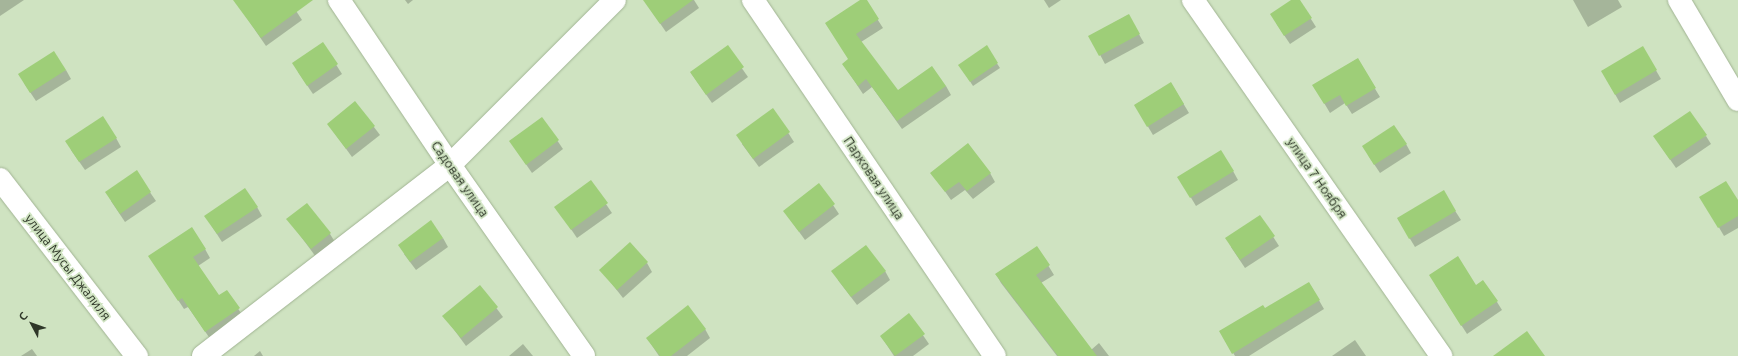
<!DOCTYPE html>
<meta charset="utf-8">
<style>
body{margin:0}
#map{position:relative;width:1738px;height:356px;overflow:hidden;background:#cfe3c1;font-family:Ubuntu,sans-serif}
div>[style]{position:absolute}
[style*='--x']{left:calc(var(--x)*1px);top:calc(var(--y)*1px);width:calc(var(--w)*1px);rotate:calc(var(--a)*1deg)}
.shadow>*{inset:0;background:#0003}
.building>*{inset:0;background:#9ece78}
.roads{filter:drop-shadow(0 0 1px #a1b493) drop-shadow(0 0 1px #a1b493)}
.street>*{height:22px;margin:-11px;padding:0 11px;transform-origin:11px;border-radius:11px;background:#fff}
span{translate:-50% -50%;white-space:nowrap;text-align:center;line-height:1.15;-webkit-text-stroke:3.5px #cfe3c1;paint-order:stroke}
.street-label{font-size:13px;color:#2f3729}
.north{position:absolute;left:12px;top:304px;width:40px;height:40px;-webkit-text-stroke:3px #cfe3c1;paint-order:stroke;rotate:311deg;font-size:11px;font-weight:700;line-height:16px;text-align:center;color:#2f3729}
.north::after{content:'';display:block;margin:auto;width:14px;height:18px;background:#2f3729;clip-path:polygon(50% 0,100% 100%,50% 72%,0 100%)}
</style>
<div id="map">
<div class="shadow">
<div style="clip-path:polygon(0 0,24px 0,0 16px)"></div>
<div style="clip-path:polygon(245px 0,289px 0,302px 20px,266px 46px,238px 5px)"></div>
<div style="clip-path:polygon(405px 0,413px 0,408px 4px)"></div>
<div style="clip-path:polygon(650px 0,694px 0,699px 8px,666px 32px,646px 3px)"></div>
<div style="clip-path:polygon(862px 0,865px 0,883px 28px,861px 42px,898px 92px,946px 86px,951px 95px,902px 129px,872px 87px,863px 94px,843px 64px,849px 60px)"></div>
<div style="clip-path:polygon(1044px 0,1061px 0,1049px 8px)"></div>
<div style="clip-path:polygon(1293px 0,1299px 0,1316px 27px,1290px 44px,1276px 23px)"></div>
<div style="clip-path:polygon(1573px 0,1618px 0,1622px 7px,1588px 27px)"></div>
<div style="clip-path:polygon(1128px 15px,1144px 43px,1105px 64px,1090px 36px)"></div>
<div style="clip-path:polygon(323px 44px,342px 74px,313px 94px,298px 72px)"></div>
<div style="clip-path:polygon(727px 47px,748px 77px,712px 103px,691px 73px)"></div>
<div style="clip-path:polygon(986px 47px,1000px 68px,973px 86px,962px 69px)"></div>
<div style="clip-path:polygon(1643px 48px,1661px 79px,1620px 103px,1602px 71px)"></div>
<div style="clip-path:polygon(1357px 59px,1380px 97px,1352px 114px,1345px 103px,1330px 113px,1314px 86px)"></div>
<div style="clip-path:polygon(66px 70px,71px 79px,36px 101px,24px 83px)"></div>
<div style="clip-path:polygon(1171px 83px,1189px 113px,1153px 135px,1135px 105px)"></div>
<div style="clip-path:polygon(355px 102px,380px 135px,352px 157px,328px 124px)"></div>
<div style="clip-path:polygon(773px 109px,794px 142px,759px 167px,742px 144px)"></div>
<div style="clip-path:polygon(542px 118px,563px 149px,532px 173px,510px 141px)"></div>
<div style="clip-path:polygon(1706px 136px,1711px 144px,1676px 168px,1660px 145px)"></div>
<div style="clip-path:polygon(116px 138px,121px 147px,85px 170px,71px 150px)"></div>
<div style="clip-path:polygon(1406px 144px,1411px 153px,1380px 173px,1368px 155px)"></div>
<div style="clip-path:polygon(1233px 171px,1238px 180px,1196px 206px,1184px 186px)"></div>
<div style="clip-path:polygon(136px 172px,156px 201px,125px 222px,111px 201px)"></div>
<div style="clip-path:polygon(932px 173px,990px 173px,995px 182px,973px 199px,965px 190px,951px 200px)"></div>
<div style="clip-path:polygon(591px 182px,612px 213px,577px 238px,556px 207px)"></div>
<div style="clip-path:polygon(819px 184px,839px 214px,805px 240px,784px 211px)"></div>
<div style="clip-path:polygon(1443px 192px,1461px 220px,1415px 247px,1398px 219px)"></div>
<div style="clip-path:polygon(1701px 197px,1738px 202px,1738px 228px,1724px 236px)"></div>
<div style="clip-path:polygon(257px 207px,262px 216px,222px 242px,211px 225px)"></div>
<div style="clip-path:polygon(1260px 216px,1279px 246px,1245px 268px,1231px 247px)"></div>
<div style="clip-path:polygon(288px 219px,330px 234px,335px 242px,316px 257px)"></div>
<div style="clip-path:polygon(443px 238px,448px 247px,416px 270px,404px 254px)"></div>
<div style="clip-path:polygon(1037px 247px,1054px 275px,1041px 283px,1091px 350px,1099px 343px,1109px 356px,1057px 356px,1001px 283px,996px 274px)"></div>
<div style="clip-path:polygon(205px 249px,210px 258px,198px 266px,218px 297px,227px 291px,244px 318px,211px 340px,188px 307px,184px 309px,155px 265px)"></div>
<div style="clip-path:polygon(647px 263px,652px 272px,623px 298px,601px 270px)"></div>
<div style="clip-path:polygon(885px 271px,890px 280px,857px 305px,838px 280px)"></div>
<div style="clip-path:polygon(1309px 283px,1324px 309px,1249px 356px,1235px 356px,1220px 331px,1264px 310px)"></div>
<div style="clip-path:polygon(1435px 284px,1497px 302px,1502px 310px,1467px 334px)"></div>
<div style="clip-path:polygon(480px 286px,503px 317px,466px 346px,444px 316px)"></div>
<div style="clip-path:polygon(909px 315px,929px 344px,913px 356px,894px 356px,881px 336px)"></div>
<div style="clip-path:polygon(705px 329px,710px 338px,687px 356px,659px 356px,647px 338px)"></div>
<div style="clip-path:polygon(1355px 340px,1366px 356px,1332px 356px)"></div>
<div style="clip-path:polygon(523px 344px,533px 356px,509px 356px)"></div>
<div style="clip-path:polygon(32px 349px,37px 356px,21px 356px)"></div>
<div style="clip-path:polygon(260px 351px,263px 356px,254px 356px)"></div>
</div>
<div class="building">
<div style="clip-path:polygon(233px 0,313px 0,261px 38px)"></div>
<div style="clip-path:polygon(643px 0,693px 0,660px 24px)"></div>
<div style="clip-path:polygon(860px 0,867px 0,879px 19px,856px 34px,898px 90px,932px 66px,946px 86px,897px 121px,866px 79px,858px 86px,842px 64px,848px 59px,825px 23px)"></div>
<div style="clip-path:polygon(1291px 0,1300px 0,1312px 18px,1284px 36px,1270px 14px)"></div>
<div style="clip-path:polygon(1129px 14px,1140px 34px,1099px 56px,1088px 36px)"></div>
<div style="clip-path:polygon(323px 42px,338px 64px,307px 86px,292px 63px)"></div>
<div style="clip-path:polygon(728px 45px,744px 67px,706px 95px,690px 72px)"></div>
<div style="clip-path:polygon(987px 45px,998px 63px,970px 82px,958px 65px)"></div>
<div style="clip-path:polygon(1643px 46px,1657px 70px,1615px 95px,1601px 71px)"></div>
<div style="clip-path:polygon(54px 51px,66px 70px,30px 93px,18px 74px)"></div>
<div style="clip-path:polygon(1358px 58px,1376px 88px,1346px 106px,1340px 95px,1324px 104px,1312px 85px)"></div>
<div style="clip-path:polygon(1171px 82px,1184px 104px,1147px 127px,1134px 105px)"></div>
<div style="clip-path:polygon(355px 101px,375px 126px,346px 149px,327px 124px)"></div>
<div style="clip-path:polygon(773px 108px,790px 132px,753px 159px,736px 135px)"></div>
<div style="clip-path:polygon(1690px 111px,1707px 135px,1670px 160px,1653px 136px)"></div>
<div style="clip-path:polygon(103px 116px,117px 138px,79px 162px,65px 141px)"></div>
<div style="clip-path:polygon(542px 117px,559px 140px,526px 165px,509px 141px)"></div>
<div style="clip-path:polygon(1394px 125px,1407px 144px,1374px 165px,1362px 146px)"></div>
<div style="clip-path:polygon(968px 143px,991px 173px,967px 191px,959px 182px,945px 192px,930px 173px)"></div>
<div style="clip-path:polygon(1221px 150px,1234px 171px,1190px 198px,1177px 177px)"></div>
<div style="clip-path:polygon(137px 170px,151px 192px,120px 214px,105px 192px)"></div>
<div style="clip-path:polygon(591px 180px,608px 203px,571px 230px,554px 207px)"></div>
<div style="clip-path:polygon(1726px 181px,1738px 200px,1738px 216px,1718px 228px,1699px 197px)"></div>
<div style="clip-path:polygon(819px 183px,835px 204px,799px 232px,783px 211px)"></div>
<div style="clip-path:polygon(245px 188px,258px 207px,217px 234px,204px 216px)"></div>
<div style="clip-path:polygon(1444px 190px,1456px 211px,1409px 239px,1397px 218px)"></div>
<div style="clip-path:polygon(307px 203px,331px 233px,311px 249px,286px 219px)"></div>
<div style="clip-path:polygon(1260px 215px,1275px 236px,1240px 260px,1225px 238px)"></div>
<div style="clip-path:polygon(431px 220px,443px 238px,410px 262px,398px 245px)"></div>
<div style="clip-path:polygon(192px 227px,206px 249px,193px 257px,219px 295px,227px 290px,240px 308px,205px 332px,182px 298px,178px 301px,148px 256px)"></div>
<div style="clip-path:polygon(630px 242px,648px 262px,617px 290px,599px 270px)"></div>
<div style="clip-path:polygon(866px 245px,886px 271px,851px 297px,831px 271px)"></div>
<div style="clip-path:polygon(1037px 246px,1050px 265px,1036px 275px,1097px 356px,1058px 356px,995px 274px)"></div>
<div style="clip-path:polygon(1458px 256px,1476px 285px,1483px 280px,1498px 301px,1461px 326px,1429px 275px)"></div>
<div style="clip-path:polygon(1309px 282px,1320px 300px,1232px 354px,1219px 331px,1263px 305px,1265px 308px)"></div>
<div style="clip-path:polygon(480px 285px,498px 307px,461px 338px,442px 316px)"></div>
<div style="clip-path:polygon(688px 305px,706px 329px,671px 356px,660px 356px,646px 338px)"></div>
<div style="clip-path:polygon(909px 313px,925px 334px,895px 356px,880px 336px)"></div>
<div style="clip-path:polygon(1527px 331px,1545px 356px,1493px 356px)"></div>
</div>
<div class="roads">
<div class="street">
<div style="--x:339;--y:0;--w:199;--a:56.1"></div>
<div style="--x:450;--y:165;--w:233;--a:54.9"></div>
<div style="--x:753;--y:0;--w:430;--a:55.8"></div>
<div style="--x:1193;--y:0;--w:434;--a:55.1"></div>
<div style="--x:1679;--y:0;--w:116;--a:59.5"></div>
<div style="--x:0;--y:179;--w:224;--a:52.3"></div>
<div style="--x:203;--y:356;--w:312;--a:-37.7"></div>
<div style="--x:450;--y:165;--w:233;--a:-45"></div>
</div>
</div>
<div class="street-label">
<span style="left:874px;top:178px;rotate:56deg">Парковая улица</span>
<span style="left:1317px;top:178px;rotate:55deg">улица 7 Ноября</span>
<span style="left:460px;top:179px;rotate:55deg">Садовая улица</span>
<span style="left:68px;top:267px;rotate:52deg">улица Мусы Джалиля</span>
</div>
<div class="north">С</div>
</div>
